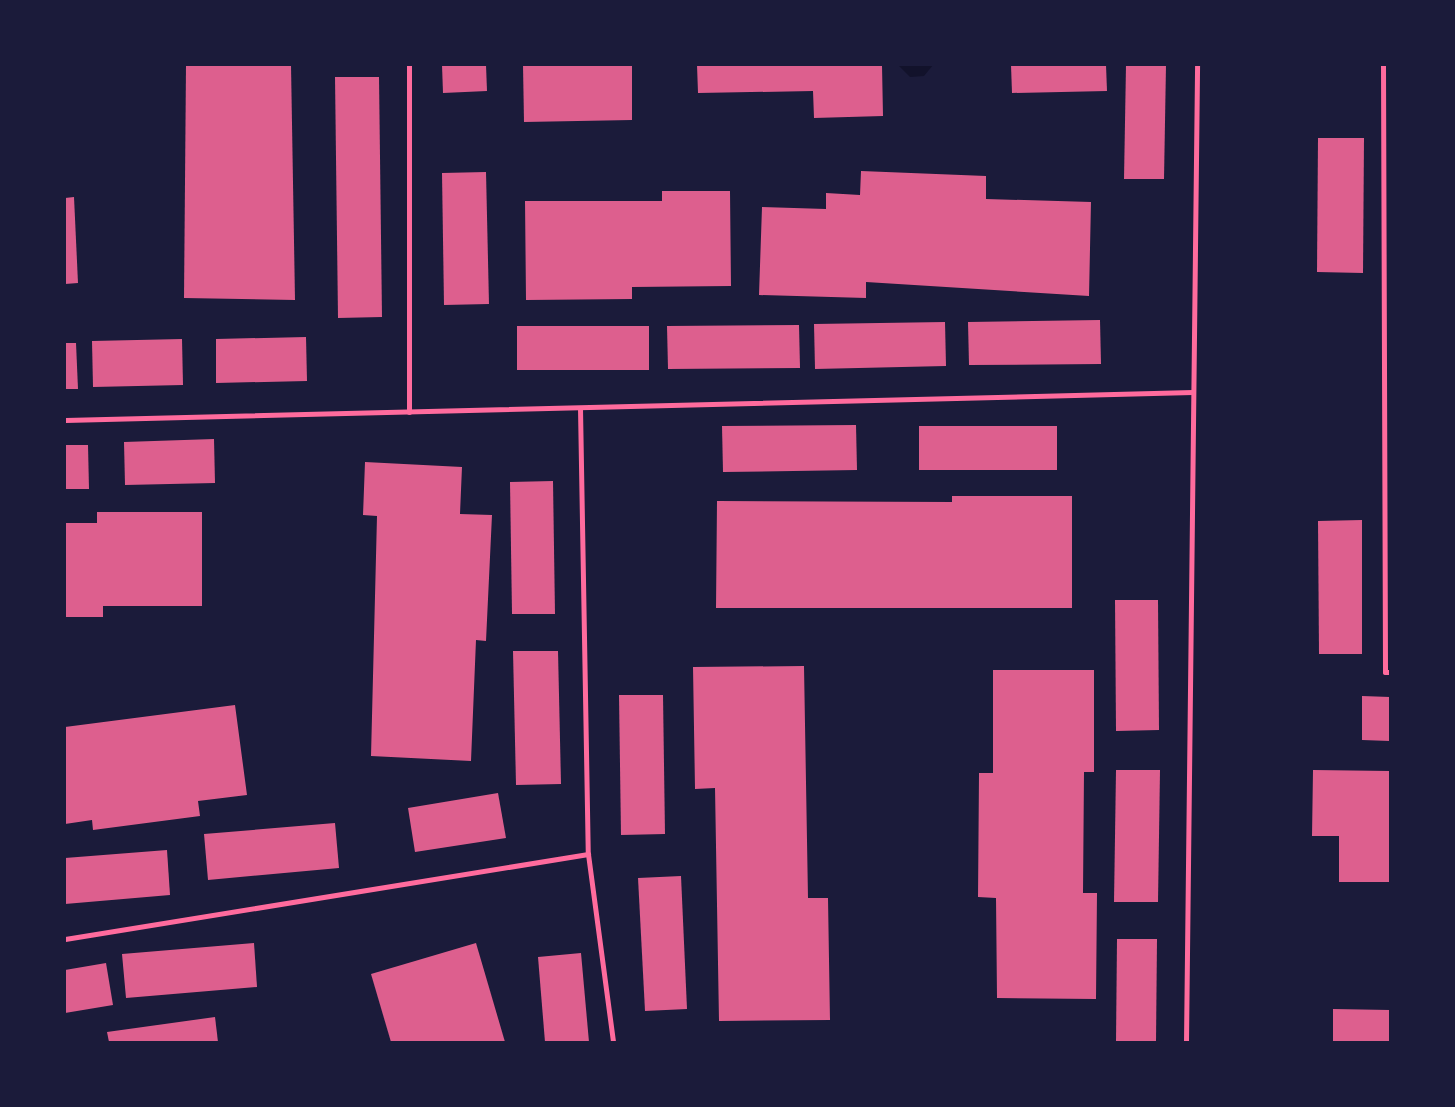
<!DOCTYPE html>
<style>
body{margin:0}
#map{position:relative;width:1455px;height:1107px;overflow:hidden;background:#1b1b3a;font-family:Arial,sans-serif}
div>[style]{position:absolute}
[style*='--x']{left:calc(var(--x)*1px);top:calc(var(--y)*1px);width:calc(var(--w)*1px);rotate:calc(var(--a)*1deg)}
.water>*{inset:0;background:#12122b}
.building>*{inset:0;background:#dd5f8e}
.service>*{height:5px;margin:-2.5px;padding:0 2.5px;transform-origin:2.5px;border-radius:2.5px;background:#ff6b9d}
span{translate:-50% -50%;white-space:nowrap;text-align:center;line-height:1.15;-webkit-text-stroke:7px #1b1b3a;paint-order:stroke}
.frame{position:absolute;inset:0;border:66px solid #1b1b3a;pointer-events:none}
</style>
<div id="map">
<div class="water">
<div style="clip-path:polygon(933px 65px,924px 76px,910px 77px,899px 66px)"></div>
</div>
<div class="building">
<div style="clip-path:polygon(186px 65px,291px 65px,295px 300px,184px 298px)"></div>
<div style="clip-path:polygon(442px 65px,486px 65px,487px 91px,443px 93px)"></div>
<div style="clip-path:polygon(523px 65px,632px 65px,632px 120px,524px 122px)"></div>
<div style="clip-path:polygon(697px 65px,882px 65px,883px 116px,814px 118px,813px 91px,698px 93px)"></div>
<div style="clip-path:polygon(1011px 65px,1106px 65px,1107px 91px,1012px 93px)"></div>
<div style="clip-path:polygon(1126px 65px,1166px 65px,1164px 179px,1124px 179px)"></div>
<div style="clip-path:polygon(335px 77px,379px 77px,382px 317px,338px 318px)"></div>
<div style="clip-path:polygon(1318px 138px,1364px 138px,1363px 273px,1317px 272px)"></div>
<div style="clip-path:polygon(861px 171px,986px 176px,986px 199px,1091px 202px,1089px 296px,866px 282px,866px 298px,759px 295px,762px 207px,826px 209px,826px 193px,860px 195px)"></div>
<div style="clip-path:polygon(486px 172px,489px 304px,444px 305px,442px 173px)"></div>
<div style="clip-path:polygon(662px 191px,730px 191px,731px 286px,632px 287px,632px 299px,526px 300px,525px 201px,662px 201px)"></div>
<div style="clip-path:polygon(74px 197px,78px 283px,65px 284px,65px 198px)"></div>
<div style="clip-path:polygon(1100px 320px,1101px 364px,969px 365px,968px 322px)"></div>
<div style="clip-path:polygon(945px 322px,946px 366px,815px 369px,814px 324px)"></div>
<div style="clip-path:polygon(799px 325px,800px 368px,668px 369px,667px 326px)"></div>
<div style="clip-path:polygon(517px 326px,649px 326px,649px 370px,517px 370px)"></div>
<div style="clip-path:polygon(306px 337px,307px 381px,216px 383px,216px 339px)"></div>
<div style="clip-path:polygon(182px 339px,183px 385px,93px 387px,92px 341px)"></div>
<div style="clip-path:polygon(65px 343px,76px 343px,78px 389px,65px 389px)"></div>
<div style="clip-path:polygon(856px 425px,857px 470px,723px 472px,722px 426px)"></div>
<div style="clip-path:polygon(919px 426px,1057px 426px,1057px 470px,919px 470px)"></div>
<div style="clip-path:polygon(214px 439px,215px 483px,125px 485px,124px 442px)"></div>
<div style="clip-path:polygon(65px 445px,88px 445px,89px 489px,65px 489px)"></div>
<div style="clip-path:polygon(365px 462px,462px 467px,460px 514px,492px 515px,486px 641px,476px 640px,471px 761px,371px 756px,377px 516px,363px 515px)"></div>
<div style="clip-path:polygon(553px 481px,555px 614px,512px 614px,510px 482px)"></div>
<div style="clip-path:polygon(952px 496px,1072px 496px,1072px 608px,716px 608px,717px 501px,952px 502px)"></div>
<div style="clip-path:polygon(97px 512px,202px 512px,202px 606px,103px 606px,103px 617px,65px 617px,65px 523px,97px 523px)"></div>
<div style="clip-path:polygon(1362px 520px,1362px 654px,1319px 654px,1318px 521px)"></div>
<div style="clip-path:polygon(1115px 600px,1158px 600px,1159px 730px,1116px 731px)"></div>
<div style="clip-path:polygon(513px 651px,558px 651px,561px 784px,516px 785px)"></div>
<div style="clip-path:polygon(804px 666px,808px 898px,828px 898px,830px 1020px,719px 1021px,715px 788px,695px 789px,693px 667px)"></div>
<div style="clip-path:polygon(993px 670px,1094px 670px,1094px 772px,1084px 772px,1083px 893px,1097px 893px,1096px 999px,997px 998px,996px 898px,978px 897px,979px 773px,993px 773px)"></div>
<div style="clip-path:polygon(619px 695px,663px 695px,665px 834px,621px 835px)"></div>
<div style="clip-path:polygon(1362px 696px,1390px 697px,1390px 741px,1362px 740px)"></div>
<div style="clip-path:polygon(235px 705px,247px 795px,198px 801px,200px 816px,93px 830px,92px 820px,65px 824px,65px 727px)"></div>
<div style="clip-path:polygon(1116px 770px,1160px 770px,1158px 902px,1114px 902px)"></div>
<div style="clip-path:polygon(1313px 770px,1390px 771px,1390px 882px,1339px 882px,1339px 836px,1312px 836px)"></div>
<div style="clip-path:polygon(498px 793px,506px 838px,415px 852px,408px 808px)"></div>
<div style="clip-path:polygon(335px 823px,339px 868px,208px 880px,204px 834px)"></div>
<div style="clip-path:polygon(167px 850px,170px 895px,65px 904px,65px 858px)"></div>
<div style="clip-path:polygon(681px 876px,687px 1009px,645px 1011px,638px 878px)"></div>
<div style="clip-path:polygon(1117px 939px,1157px 939px,1156px 1042px,1116px 1042px)"></div>
<div style="clip-path:polygon(254px 943px,257px 987px,126px 998px,122px 954px)"></div>
<div style="clip-path:polygon(476px 943px,505px 1042px,391px 1042px,371px 974px)"></div>
<div style="clip-path:polygon(581px 953px,589px 1042px,545px 1042px,538px 957px)"></div>
<div style="clip-path:polygon(106px 963px,113px 1005px,65px 1013px,65px 970px)"></div>
<div style="clip-path:polygon(1333px 1009px,1390px 1010px,1390px 1042px,1333px 1042px)"></div>
<div style="clip-path:polygon(215px 1017px,218px 1042px,109px 1042px,107px 1032px)"></div>
</div>
<div class="service">
<div style="--x:409;--y:65;--w:347;--a:90"></div>
<div style="--x:1383;--y:65;--w:607;--a:89.81"></div>
<div style="--x:1385;--y:672;--w:5;--a:0"></div>
<div style="--x:580;--y:408;--w:446;--a:89"></div>
<div style="--x:588;--y:854;--w:190;--a:82.4"></div>
<div style="--x:65;--y:420;--w:1128;--a:-1.42"></div>
<div style="--x:65;--y:939;--w:530;--a:-9.23"></div>
<div style="--x:1186;--y:1042;--w:977;--a:-89.35"></div>
</div>
<div class="frame"></div>
</div>
